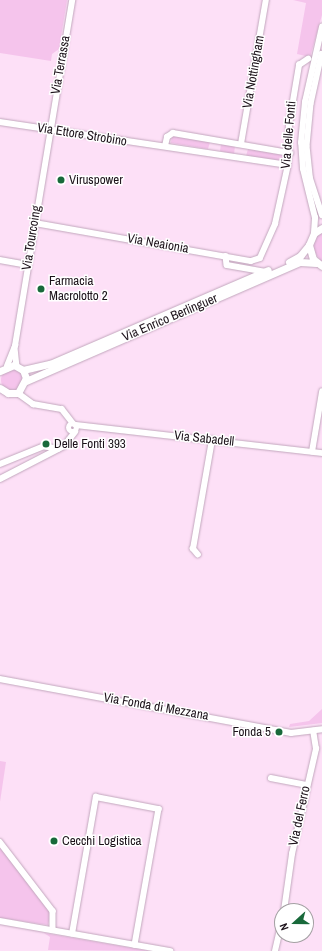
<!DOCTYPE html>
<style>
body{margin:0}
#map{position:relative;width:322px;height:951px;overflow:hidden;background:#fde0f7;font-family:"Archivo Narrow",sans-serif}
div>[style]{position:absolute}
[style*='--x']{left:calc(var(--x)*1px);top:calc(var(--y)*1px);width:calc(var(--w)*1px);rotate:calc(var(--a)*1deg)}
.green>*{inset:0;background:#f5c4ec}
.round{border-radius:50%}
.roads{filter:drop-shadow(0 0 1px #c2a7bd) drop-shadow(0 0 1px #c2a7bd)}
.minor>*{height:5.5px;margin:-2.75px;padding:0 2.75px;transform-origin:2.75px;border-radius:2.75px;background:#fff}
.minor>.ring{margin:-2.75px;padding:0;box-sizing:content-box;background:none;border:5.5px solid #fff;border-radius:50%}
.major>*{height:7px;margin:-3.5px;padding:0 3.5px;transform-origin:3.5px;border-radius:3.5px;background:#fff}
.dots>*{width:11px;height:11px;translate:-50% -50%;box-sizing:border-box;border:2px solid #fff;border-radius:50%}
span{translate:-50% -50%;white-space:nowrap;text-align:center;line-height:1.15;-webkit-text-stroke:3px #fff;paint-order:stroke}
.street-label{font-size:13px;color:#1c121a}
.poi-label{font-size:13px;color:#1c121a}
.left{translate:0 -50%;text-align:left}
.right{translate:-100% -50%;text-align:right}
.north{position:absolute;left:274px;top:903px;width:40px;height:40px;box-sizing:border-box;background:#fff;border:1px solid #a4a0a3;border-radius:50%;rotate:249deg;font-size:11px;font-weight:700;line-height:16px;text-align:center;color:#1c121a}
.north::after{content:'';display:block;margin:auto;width:14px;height:18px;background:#18693a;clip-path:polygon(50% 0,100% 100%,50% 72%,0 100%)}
</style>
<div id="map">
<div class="green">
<div style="clip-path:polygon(0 0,67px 0,59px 49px,52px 54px,51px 61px,0 53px)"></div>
<div style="clip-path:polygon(293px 0,322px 0,322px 15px,310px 57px,297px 54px,306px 3px)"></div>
<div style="clip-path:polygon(172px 135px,210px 142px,208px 149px,171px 143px)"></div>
<div style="clip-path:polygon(221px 144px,235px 146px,234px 154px,220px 151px)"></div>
<div style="clip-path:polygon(248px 149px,283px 155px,282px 162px,246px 156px)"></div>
<div style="clip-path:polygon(322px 231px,322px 263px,312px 248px,316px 236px)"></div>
<div class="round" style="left:1px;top:369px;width:22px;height:22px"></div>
<div style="clip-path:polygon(322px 709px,322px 723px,289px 727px,290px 724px,309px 721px)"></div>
<div style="clip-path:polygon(0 761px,6px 762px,0 802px)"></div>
<div style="clip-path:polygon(0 845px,51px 911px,48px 925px,0 918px)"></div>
<div style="clip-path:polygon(44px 933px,149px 951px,48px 950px,50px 937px)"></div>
</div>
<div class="roads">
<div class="minor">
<div style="--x:322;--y:54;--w:51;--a:102.4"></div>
<div style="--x:311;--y:104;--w:42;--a:95.4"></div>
<div style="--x:307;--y:146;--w:31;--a:84"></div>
<div style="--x:310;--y:177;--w:40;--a:72"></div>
<div style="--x:0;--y:122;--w:291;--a:8.5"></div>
<div style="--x:241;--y:144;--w:146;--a:-80.2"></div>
<div style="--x:165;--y:146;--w:9;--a:-77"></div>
<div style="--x:167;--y:137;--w:7;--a:-34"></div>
<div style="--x:173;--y:133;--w:119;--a:9.7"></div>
<div style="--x:35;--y:223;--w:219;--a:10"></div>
<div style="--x:251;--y:261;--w:9;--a:-18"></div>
<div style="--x:260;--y:258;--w:37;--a:-66"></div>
<div style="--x:275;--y:224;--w:60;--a:-77.6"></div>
<div style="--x:288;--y:165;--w:40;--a:-88.6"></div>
<div style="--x:289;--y:125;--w:61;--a:-80.5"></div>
<div style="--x:299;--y:65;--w:11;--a:-34"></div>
<div style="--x:314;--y:233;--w:15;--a:-86"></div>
<div style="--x:315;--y:218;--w:50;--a:-103.8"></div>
<div style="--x:303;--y:169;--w:26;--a:-94"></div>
<div style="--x:301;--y:143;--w:41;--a:-84.4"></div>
<div style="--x:305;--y:102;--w:77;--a:-77.2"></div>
<div style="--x:226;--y:256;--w:9;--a:84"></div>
<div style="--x:227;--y:265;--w:39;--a:10"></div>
<div style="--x:0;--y:260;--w:28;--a:10"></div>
<div style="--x:15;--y:348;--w:18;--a:84"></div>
<div style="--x:7;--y:366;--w:22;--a:-68"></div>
<div style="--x:15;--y:346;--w:351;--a:-80.6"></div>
<div style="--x:18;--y:393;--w:19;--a:36"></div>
<div style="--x:33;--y:404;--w:29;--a:10"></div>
<div style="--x:62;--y:409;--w:18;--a:52"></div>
<div class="ring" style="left:68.5px;top:423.5px;width:3.5px;height:3.5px"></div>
<div style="--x:76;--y:425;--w:248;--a:6.5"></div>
<div style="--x:312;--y:452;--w:61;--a:-80.5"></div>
<div style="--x:0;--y:464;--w:48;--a:-22.2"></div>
<div style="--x:44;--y:446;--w:14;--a:12"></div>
<div style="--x:0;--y:479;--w:72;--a:-27.3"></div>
<div style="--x:64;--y:446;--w:18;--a:-52"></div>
<div style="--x:198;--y:555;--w:8;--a:-130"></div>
<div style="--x:193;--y:549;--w:111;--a:-80.1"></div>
<div style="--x:0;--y:679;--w:296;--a:10.5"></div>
<div style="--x:291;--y:733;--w:31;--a:-7"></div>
<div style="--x:271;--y:778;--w:37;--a:11"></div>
<div style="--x:0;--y:842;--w:87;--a:52.5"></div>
<div style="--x:53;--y:911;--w:19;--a:90"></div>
<div style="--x:284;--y:911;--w:58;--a:-82"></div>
<div style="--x:292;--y:854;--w:108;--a:-77.1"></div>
<div style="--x:316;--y:749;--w:18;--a:-99"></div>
<div style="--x:0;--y:921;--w:173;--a:10"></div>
<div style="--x:72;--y:934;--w:139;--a:-80.1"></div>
<div style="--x:96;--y:797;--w:64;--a:10.8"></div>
<div style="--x:159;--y:809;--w:138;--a:100"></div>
<div style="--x:275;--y:951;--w:32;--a:-77"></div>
</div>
<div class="major">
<div style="--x:322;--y:228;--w:9;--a:148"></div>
<div style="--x:314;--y:233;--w:13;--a:113"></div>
<div style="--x:309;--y:245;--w:15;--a:74"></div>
<div style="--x:313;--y:259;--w:11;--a:38"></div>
<div style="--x:289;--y:262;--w:13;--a:-29"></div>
<div style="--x:300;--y:256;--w:14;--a:-51"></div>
<div style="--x:23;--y:370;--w:28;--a:-13"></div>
<div style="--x:50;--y:364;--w:237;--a:-23.3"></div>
<div style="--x:0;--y:371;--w:15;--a:-23"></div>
<div style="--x:14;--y:365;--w:10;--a:29"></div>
<div style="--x:23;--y:370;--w:9;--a:69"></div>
<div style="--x:26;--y:378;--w:17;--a:118"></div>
<div style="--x:18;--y:393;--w:10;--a:180"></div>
<div style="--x:8;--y:393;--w:9;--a:-148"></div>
<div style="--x:26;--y:381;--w:299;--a:-23.5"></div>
<div style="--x:300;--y:262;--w:16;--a:4"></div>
</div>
</div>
<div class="dots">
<div style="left:61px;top:180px;background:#18693a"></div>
<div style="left:41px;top:289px;background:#18693a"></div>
<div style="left:46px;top:444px;background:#18693a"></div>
<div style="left:279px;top:732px;background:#18693a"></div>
<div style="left:54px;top:841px;background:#18693a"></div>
</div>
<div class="street-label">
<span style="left:61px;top:65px;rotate:-80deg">Via Terrassa</span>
<span style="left:254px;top:72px;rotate:-80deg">Via Nottingham</span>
<span style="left:82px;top:135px;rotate:9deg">Via Ettore Strobino</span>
<span style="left:289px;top:135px;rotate:-85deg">Via delle Fonti</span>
<span style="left:32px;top:238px;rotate:-81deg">Via Tourcoing</span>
<span style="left:158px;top:244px;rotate:10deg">Via Neaionia</span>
<span style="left:170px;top:318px;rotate:-23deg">Via Enrico Berlinguer</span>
<span style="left:204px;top:439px;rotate:6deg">Via Sabadell</span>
<span style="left:156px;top:707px;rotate:10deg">Via Fonda di Mezzana</span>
<span style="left:300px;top:816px;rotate:-78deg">Via del Ferro</span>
</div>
<div class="poi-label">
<span class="left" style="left:69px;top:180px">Viruspower</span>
<span class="left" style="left:49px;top:289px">Farmacia<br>Macrolotto 2</span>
<span class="left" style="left:54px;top:444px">Delle Fonti 393</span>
<span class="right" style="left:271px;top:732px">Fonda 5</span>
<span class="left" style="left:62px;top:841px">Cecchi Logistica</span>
</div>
<div class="north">N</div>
</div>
